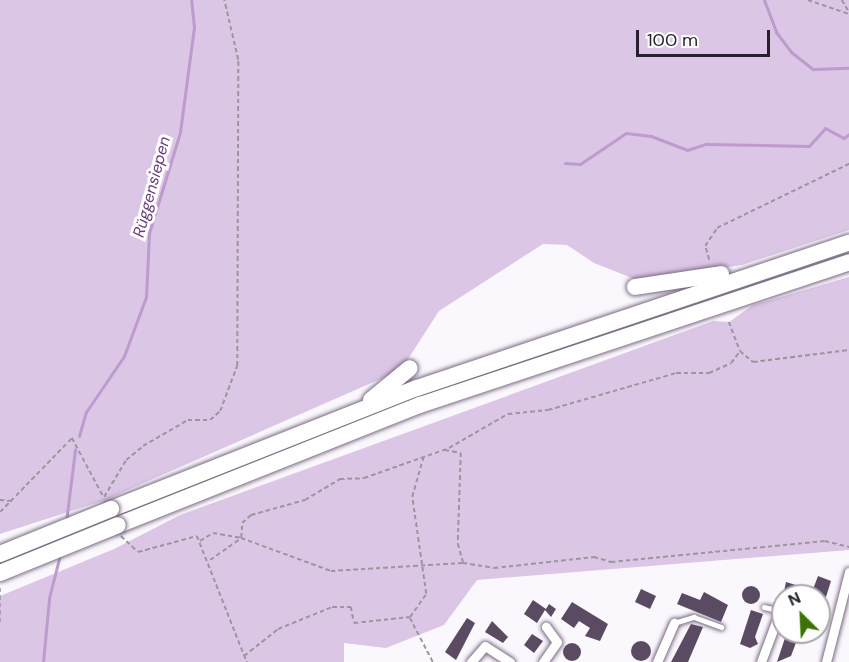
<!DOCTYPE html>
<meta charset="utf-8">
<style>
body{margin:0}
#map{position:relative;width:849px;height:662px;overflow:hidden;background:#fbf8fd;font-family:"DM Sans",sans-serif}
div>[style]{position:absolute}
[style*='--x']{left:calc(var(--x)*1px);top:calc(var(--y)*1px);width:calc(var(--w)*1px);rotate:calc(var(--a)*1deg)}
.green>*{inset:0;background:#dcc6e6}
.stream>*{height:3px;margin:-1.5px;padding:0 1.5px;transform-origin:1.5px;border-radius:1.5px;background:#bd9bcd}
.building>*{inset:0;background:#5b4b62}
.round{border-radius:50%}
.path>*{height:1.5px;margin-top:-0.75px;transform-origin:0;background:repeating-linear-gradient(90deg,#9b969e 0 4.5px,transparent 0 7.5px)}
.roads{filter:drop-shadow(0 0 2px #7b6a83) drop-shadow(0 0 2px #7b6a83)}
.lane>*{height:4.5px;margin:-2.25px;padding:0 2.25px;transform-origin:2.25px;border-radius:2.25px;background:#fff}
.street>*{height:9px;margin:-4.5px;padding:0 4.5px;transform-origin:4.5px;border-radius:4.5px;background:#fff}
.highway>*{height:16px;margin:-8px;padding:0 8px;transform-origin:8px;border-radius:8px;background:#fff}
.bridges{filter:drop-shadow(0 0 2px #7b6a83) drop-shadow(0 0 2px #7b6a83)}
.highway-bridge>*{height:16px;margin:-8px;padding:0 8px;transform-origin:8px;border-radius:8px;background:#fff}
span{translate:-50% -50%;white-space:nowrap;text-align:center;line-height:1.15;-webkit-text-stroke:6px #fff;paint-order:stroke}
.water-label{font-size:16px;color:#663b79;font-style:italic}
.north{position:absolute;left:771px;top:584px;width:60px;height:60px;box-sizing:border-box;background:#fff;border:2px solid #a9a6aa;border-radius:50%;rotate:336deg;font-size:16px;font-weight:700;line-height:24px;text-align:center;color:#28212b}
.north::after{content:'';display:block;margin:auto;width:21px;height:27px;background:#3c7404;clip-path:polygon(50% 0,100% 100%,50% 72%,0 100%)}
.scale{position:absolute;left:636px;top:30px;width:134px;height:27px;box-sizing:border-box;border:3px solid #28212b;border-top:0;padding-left:8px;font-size:18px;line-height:21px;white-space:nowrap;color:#28212b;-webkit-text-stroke:4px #fff;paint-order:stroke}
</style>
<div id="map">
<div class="green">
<div style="clip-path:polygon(0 0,849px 0,849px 230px,742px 265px,637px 280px,594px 263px,567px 245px,543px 244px,439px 311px,401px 370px,105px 500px,0 534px)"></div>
<div style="clip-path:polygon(849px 277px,849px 550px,477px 580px,444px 625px,386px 648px,344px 643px,344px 662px,0 662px,0 596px,114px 549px,180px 515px,713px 321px,729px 322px,753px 305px)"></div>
</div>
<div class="stream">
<div style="--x:764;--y:0;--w:34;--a:69"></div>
<div style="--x:776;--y:32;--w:25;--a:53"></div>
<div style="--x:791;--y:52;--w:28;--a:38"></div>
<div style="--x:813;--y:69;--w:36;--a:-2"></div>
<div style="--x:565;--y:163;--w:15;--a:4"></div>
<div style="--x:580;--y:164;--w:55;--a:-34"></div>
<div style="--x:626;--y:133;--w:25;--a:7"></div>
<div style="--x:651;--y:136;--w:39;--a:21"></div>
<div style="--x:687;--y:150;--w:20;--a:-18"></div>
<div style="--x:706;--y:144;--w:103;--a:1.1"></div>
<div style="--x:809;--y:146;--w:24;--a:-48"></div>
<div style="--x:825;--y:128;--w:21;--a:28"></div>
<div style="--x:844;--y:138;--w:6;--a:-39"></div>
<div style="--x:79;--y:436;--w:25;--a:-74"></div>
<div style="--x:86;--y:412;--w:68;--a:-55.8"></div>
<div style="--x:124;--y:356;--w:63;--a:-69.6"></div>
<div style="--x:146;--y:297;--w:64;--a:-87.3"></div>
<div style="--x:149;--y:233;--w:106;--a:-72.9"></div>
<div style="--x:180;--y:132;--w:106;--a:-82.4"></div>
<div style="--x:194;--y:27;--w:27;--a:-96"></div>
<div style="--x:66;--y:522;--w:73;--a:-82.9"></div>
<div style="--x:43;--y:662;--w:64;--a:-84.6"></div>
<div style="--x:49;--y:598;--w:44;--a:-75.7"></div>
</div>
<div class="building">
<div style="clip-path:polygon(818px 576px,831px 581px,826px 597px,812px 592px)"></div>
<div style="clip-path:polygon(786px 582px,799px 586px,795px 596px,783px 596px)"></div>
<div class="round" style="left:742px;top:586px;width:18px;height:18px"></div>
<div style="clip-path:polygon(641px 589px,656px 596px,650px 609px,635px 602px)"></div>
<div style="clip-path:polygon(704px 592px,728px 605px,721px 622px,677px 604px,682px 593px,700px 600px)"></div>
<div style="clip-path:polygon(533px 600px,546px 609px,549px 604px,556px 609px,551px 617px,545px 610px,537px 623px,524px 614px)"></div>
<div style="clip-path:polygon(572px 602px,608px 624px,600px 641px,585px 636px,590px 628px,579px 621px,574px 628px,561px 619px)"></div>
<div style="clip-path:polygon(751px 610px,763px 614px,755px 637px,758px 644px,750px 648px,740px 644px)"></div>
<div style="clip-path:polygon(467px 618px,475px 623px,456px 660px,445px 652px)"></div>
<div style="clip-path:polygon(492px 621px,508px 637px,503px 643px,485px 632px)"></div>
<div style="clip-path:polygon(691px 624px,703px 627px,688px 662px,671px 662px)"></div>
<div style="clip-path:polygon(787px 632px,800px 632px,791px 656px,777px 662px)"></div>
<div style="clip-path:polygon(532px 634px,543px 641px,534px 653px,524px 645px)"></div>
<div class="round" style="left:631px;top:641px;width:20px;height:20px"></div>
<div class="round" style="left:563px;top:643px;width:18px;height:18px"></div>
</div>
<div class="path">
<div style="--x:808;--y:0;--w:43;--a:18.9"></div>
<div style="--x:842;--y:0;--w:14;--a:60"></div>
<div style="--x:709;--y:260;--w:15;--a:-106"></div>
<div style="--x:705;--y:246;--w:22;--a:-56"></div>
<div style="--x:717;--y:228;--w:147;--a:-25.9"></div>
<div style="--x:729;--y:322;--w:31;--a:69"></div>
<div style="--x:740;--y:351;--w:17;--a:40"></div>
<div style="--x:753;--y:362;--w:97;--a:-7.1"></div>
<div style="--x:445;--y:450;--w:16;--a:11"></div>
<div style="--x:461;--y:453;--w:91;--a:91.9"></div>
<div style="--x:458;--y:544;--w:19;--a:74"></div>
<div style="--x:104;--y:497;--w:43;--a:-59.3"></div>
<div style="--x:126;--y:460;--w:22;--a:-39"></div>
<div style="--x:143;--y:446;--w:52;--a:-30"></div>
<div style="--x:188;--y:420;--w:22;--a:0"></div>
<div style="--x:210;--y:420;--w:13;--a:-42"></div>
<div style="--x:220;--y:411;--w:48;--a:-69.3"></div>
<div style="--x:237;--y:366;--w:306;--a:-89.8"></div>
<div style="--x:238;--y:60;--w:62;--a:-103.1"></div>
<div style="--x:0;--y:500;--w:12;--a:5"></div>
<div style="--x:0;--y:512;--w:103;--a:-45.8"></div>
<div style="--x:72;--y:438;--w:66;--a:61.9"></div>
<div style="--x:121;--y:536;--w:23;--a:43"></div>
<div style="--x:138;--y:552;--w:61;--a:-15.2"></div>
<div style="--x:197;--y:536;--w:136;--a:68.4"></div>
<div style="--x:200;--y:541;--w:15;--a:-32"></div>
<div style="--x:213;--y:533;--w:28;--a:10"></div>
<div style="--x:241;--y:538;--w:96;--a:20.1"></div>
<div style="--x:331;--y:571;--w:132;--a:-3.5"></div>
<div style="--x:463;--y:563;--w:31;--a:9"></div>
<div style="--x:494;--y:568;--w:101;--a:-6.3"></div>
<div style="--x:594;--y:557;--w:18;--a:16"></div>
<div style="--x:611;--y:562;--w:215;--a:-5.6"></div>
<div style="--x:825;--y:541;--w:25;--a:14"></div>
<div style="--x:210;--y:560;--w:38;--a:-35"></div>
<div style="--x:241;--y:538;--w:15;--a:-86"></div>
<div style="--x:242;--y:523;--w:12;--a:-42"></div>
<div style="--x:251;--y:515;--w:56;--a:-15.5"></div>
<div style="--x:305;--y:500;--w:41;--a:-31"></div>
<div style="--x:340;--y:479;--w:24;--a:-2"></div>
<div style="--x:364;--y:478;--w:90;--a:-19.4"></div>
<div style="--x:449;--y:448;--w:68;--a:-30"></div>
<div style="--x:508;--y:414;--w:40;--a:-5.7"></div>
<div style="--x:548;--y:410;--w:133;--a:-16.1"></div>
<div style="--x:676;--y:373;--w:33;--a:0"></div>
<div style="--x:709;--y:373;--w:24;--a:-24"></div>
<div style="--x:731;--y:363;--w:15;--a:-53"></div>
<div style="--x:0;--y:588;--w:34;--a:90"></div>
<div style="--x:410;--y:618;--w:50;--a:62.4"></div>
<div style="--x:244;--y:656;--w:43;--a:-38.5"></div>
<div style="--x:278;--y:629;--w:58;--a:-22.2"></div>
<div style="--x:332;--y:607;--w:19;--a:0"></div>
<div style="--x:351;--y:607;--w:16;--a:79"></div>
<div style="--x:354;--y:623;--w:56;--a:-6.1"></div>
<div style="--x:410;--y:617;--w:28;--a:-55"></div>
<div style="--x:426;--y:594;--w:98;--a:-98.2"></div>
<div style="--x:412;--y:497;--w:41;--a:-74.2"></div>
</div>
<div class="roads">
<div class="lane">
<div style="--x:764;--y:607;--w:18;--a:13"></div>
<div style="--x:674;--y:623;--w:21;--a:-17"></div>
<div style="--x:694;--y:617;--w:29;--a:20"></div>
</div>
<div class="street">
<div style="--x:471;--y:662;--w:21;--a:-49"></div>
<div style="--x:485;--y:646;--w:30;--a:33"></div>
<div style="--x:543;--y:662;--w:24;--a:-55"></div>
<div style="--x:557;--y:642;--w:19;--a:-126"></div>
<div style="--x:657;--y:662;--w:43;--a:-66.4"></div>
<div style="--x:761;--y:662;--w:54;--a:-69.6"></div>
<div style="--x:826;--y:662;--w:93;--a:-75.7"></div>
</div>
<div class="highway">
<div style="--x:635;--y:287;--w:87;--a:-8.6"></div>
<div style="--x:371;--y:400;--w:50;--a:-39.4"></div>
<div style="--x:111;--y:509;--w:329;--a:-21.6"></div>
<div style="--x:417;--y:388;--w:456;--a:-18.6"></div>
<div style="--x:118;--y:525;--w:325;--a:-21.7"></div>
<div style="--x:420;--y:405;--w:452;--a:-18.4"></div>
</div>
</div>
<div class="bridges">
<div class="highway-bridge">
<div style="--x:0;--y:554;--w:120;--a:-22.1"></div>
<div style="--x:0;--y:573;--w:127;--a:-22.1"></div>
</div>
</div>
<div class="water-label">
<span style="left:152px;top:187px;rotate:-75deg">Rüggensiepen</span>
</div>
<div class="north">N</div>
<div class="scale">100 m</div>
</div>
